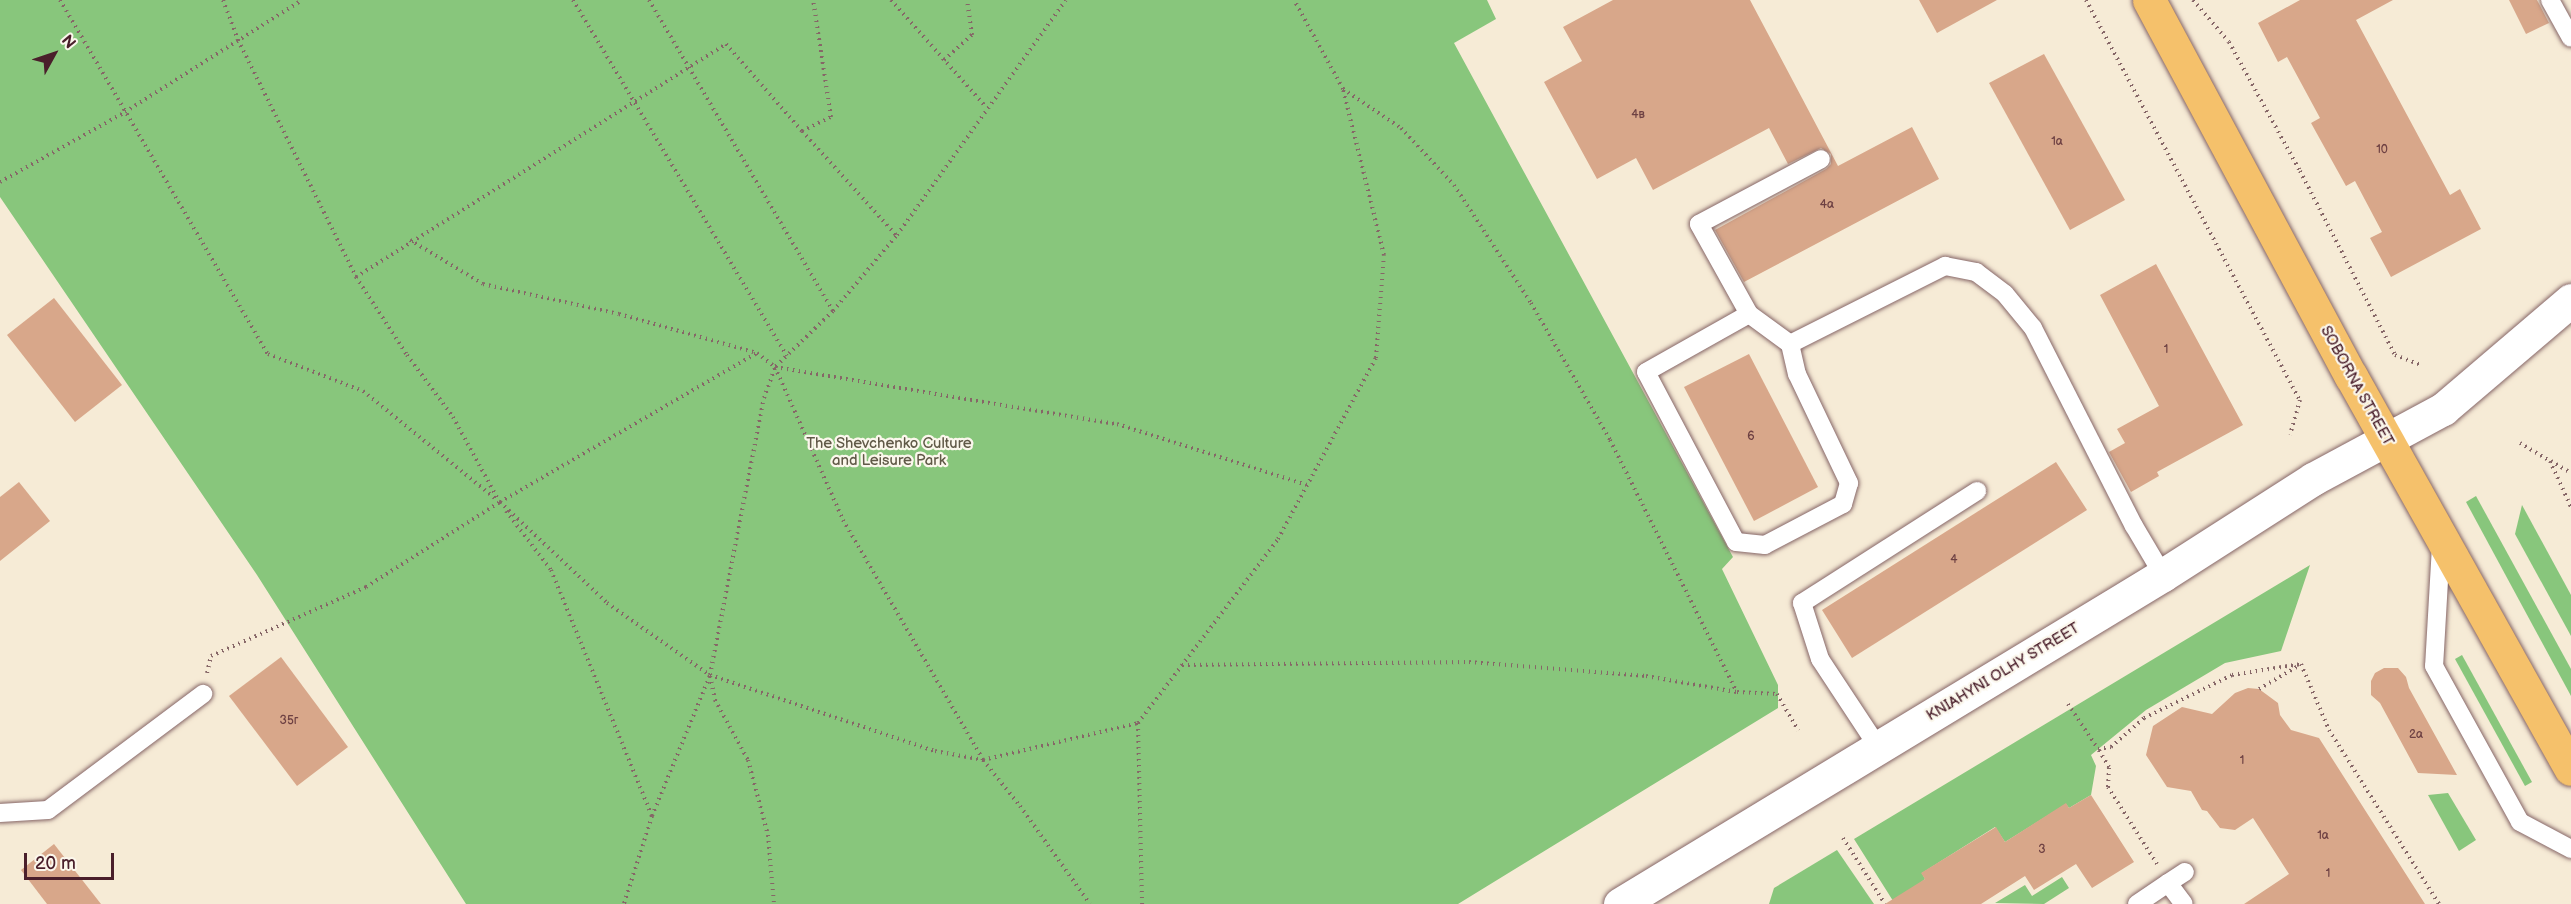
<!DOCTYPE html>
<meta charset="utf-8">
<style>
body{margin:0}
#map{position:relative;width:2571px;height:904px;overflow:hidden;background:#f6ebd6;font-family:"Balsamiq Sans",sans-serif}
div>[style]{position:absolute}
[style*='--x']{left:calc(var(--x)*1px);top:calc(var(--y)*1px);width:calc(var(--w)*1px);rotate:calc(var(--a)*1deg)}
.green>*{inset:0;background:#88c67c}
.building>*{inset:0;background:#d8a78a}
.path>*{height:4px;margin-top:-2px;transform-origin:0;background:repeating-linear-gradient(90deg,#866667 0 1.5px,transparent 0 6px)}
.roads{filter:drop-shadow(0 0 2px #866667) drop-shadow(0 0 2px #866667)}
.service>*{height:18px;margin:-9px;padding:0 9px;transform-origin:9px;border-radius:9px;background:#fff}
.tertiary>*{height:33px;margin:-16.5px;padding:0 16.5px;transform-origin:16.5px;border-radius:16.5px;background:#fff}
.primary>*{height:33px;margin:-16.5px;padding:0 16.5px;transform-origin:16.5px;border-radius:16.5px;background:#f5c16b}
span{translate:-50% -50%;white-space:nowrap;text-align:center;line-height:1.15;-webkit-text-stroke:4.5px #fbf7ec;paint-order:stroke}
.number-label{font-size:12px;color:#6e4143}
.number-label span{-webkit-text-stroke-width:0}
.street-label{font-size:15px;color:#4a1f2b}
.park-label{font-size:15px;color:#605947}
.north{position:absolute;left:24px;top:24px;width:60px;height:60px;-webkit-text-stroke:4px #fbf7ec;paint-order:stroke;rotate:50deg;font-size:16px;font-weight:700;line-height:24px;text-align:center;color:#4a1f2b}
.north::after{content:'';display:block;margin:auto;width:21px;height:27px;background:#4a1f2b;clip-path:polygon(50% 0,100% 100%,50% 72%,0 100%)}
.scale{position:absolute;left:24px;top:853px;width:90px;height:27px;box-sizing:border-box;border:3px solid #4a1f2b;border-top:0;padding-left:8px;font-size:18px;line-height:21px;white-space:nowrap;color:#4a1f2b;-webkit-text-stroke:4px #fbf7ec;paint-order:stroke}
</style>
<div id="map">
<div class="green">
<div style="clip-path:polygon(0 0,1487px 0,1496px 19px,1454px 43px,1733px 557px,1722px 569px,1778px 685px,1778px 708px,1458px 904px,466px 904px,257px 575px,0 197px)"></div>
<div style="clip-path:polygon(2476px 496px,2571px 669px,2571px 696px,2466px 502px)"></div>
<div style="clip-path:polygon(2522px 505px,2571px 595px,2571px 636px,2515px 534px)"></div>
<div style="clip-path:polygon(2310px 565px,2281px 651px,2225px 663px,2146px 710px,2091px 755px,2096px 766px,2091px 795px,2069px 808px,2066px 804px,2005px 842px,1995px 827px,1922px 873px,1925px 879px,1895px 904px,1854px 839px)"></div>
<div style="clip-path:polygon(2462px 655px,2532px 782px,2525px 786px,2455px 659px)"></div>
<div style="clip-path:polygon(2448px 793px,2476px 840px,2459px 851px,2428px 795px)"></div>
<div style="clip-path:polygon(1837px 850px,1874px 904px,1769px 904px,1774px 888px)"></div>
<div style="clip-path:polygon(2062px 877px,2069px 888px,2044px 904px,1995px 903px,2025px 885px,2032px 896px)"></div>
</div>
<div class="building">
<div style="clip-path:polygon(1613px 0,1750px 0,1838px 166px,1912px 127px,1939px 179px,1744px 282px,1715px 230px,1826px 169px,1831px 164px,1831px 154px,1821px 148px,1788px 164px,1769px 128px,1653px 190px,1636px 158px,1597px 179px,1544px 82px,1582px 61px,1563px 27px)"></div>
<div style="clip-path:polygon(1919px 0,1997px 0,1937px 33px)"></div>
<div style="clip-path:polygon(2300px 0,2393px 0,2356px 20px,2450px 195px,2460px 189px,2481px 229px,2391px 277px,2370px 238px,2382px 232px,2355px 181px,2346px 186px,2311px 123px,2320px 118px,2287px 57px,2278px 62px,2258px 23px)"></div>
<div style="clip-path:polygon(2509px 0,2537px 0,2549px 23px,2526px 34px)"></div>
<div style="clip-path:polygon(2044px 54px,2125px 200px,2070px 230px,1989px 83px)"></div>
<div style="clip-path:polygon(2156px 264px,2243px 425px,2157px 472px,2159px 476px,2131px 492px,2109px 452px,2125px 443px,2117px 429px,2159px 406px,2100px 295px)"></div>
<div style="clip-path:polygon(54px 298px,122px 385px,75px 422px,7px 335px)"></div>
<div style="clip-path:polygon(1749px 354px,1818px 487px,1754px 521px,1684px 387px)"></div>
<div style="clip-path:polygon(2056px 462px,2087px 510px,1852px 658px,1822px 610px)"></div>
<div style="clip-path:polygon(19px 482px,50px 521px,0 561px,0 497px)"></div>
<div style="clip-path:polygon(281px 657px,348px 747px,297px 786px,229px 696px)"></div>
<div style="clip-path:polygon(2384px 668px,2398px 668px,2406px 677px,2409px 688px,2457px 775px,2418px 773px,2380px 703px,2371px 695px,2371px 681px,2375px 673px)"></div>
<div style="clip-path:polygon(2248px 688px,2259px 689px,2278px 703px,2280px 715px,2291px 730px,2319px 738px,2425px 904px,2244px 904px,2289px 874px,2253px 818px,2235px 830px,2220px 828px,2207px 811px,2202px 810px,2191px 791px,2167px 787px,2146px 755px,2153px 726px,2182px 707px,2212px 714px,2235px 693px)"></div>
<div style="clip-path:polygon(2091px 795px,2134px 862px,2092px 888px,2076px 864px,2034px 890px,2025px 876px,1981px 904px,1885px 904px,1925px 879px,1921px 873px,1996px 827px,2005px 842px,2066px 803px,2069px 808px)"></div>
<div style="clip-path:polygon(54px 844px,101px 904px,47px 904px,21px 870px)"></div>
</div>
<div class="path">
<div style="--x:60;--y:0;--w:411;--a:59.6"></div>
<div style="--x:268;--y:354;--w:102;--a:21.3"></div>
<div style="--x:363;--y:391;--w:173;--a:39.1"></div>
<div style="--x:223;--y:0;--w:43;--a:69.4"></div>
<div style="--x:238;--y:40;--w:265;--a:63.5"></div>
<div style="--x:356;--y:277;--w:93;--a:56.8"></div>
<div style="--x:407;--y:355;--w:77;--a:53.4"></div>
<div style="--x:453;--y:417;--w:98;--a:61.3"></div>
<div style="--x:573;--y:0;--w:415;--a:59"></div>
<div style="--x:649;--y:0;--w:361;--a:59.4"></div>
<div style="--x:833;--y:311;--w:81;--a:136"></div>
<div style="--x:775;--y:367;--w:167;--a:66"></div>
<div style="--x:843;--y:520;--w:278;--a:59.7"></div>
<div style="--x:983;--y:760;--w:59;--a:51.2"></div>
<div style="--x:1020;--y:806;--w:120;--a:54.5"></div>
<div style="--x:891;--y:0;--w:144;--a:48.4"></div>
<div style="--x:2086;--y:0;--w:454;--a:61.9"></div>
<div style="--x:2300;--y:400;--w:36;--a:106"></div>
<div style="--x:2193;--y:0;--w:55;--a:49.4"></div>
<div style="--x:2229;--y:42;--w:147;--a:61.2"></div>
<div style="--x:2300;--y:171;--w:207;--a:62.7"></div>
<div style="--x:2395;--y:355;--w:26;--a:21"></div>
<div style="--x:944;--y:60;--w:38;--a:-42"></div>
<div style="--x:972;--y:35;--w:35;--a:-98"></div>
<div style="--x:1343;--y:89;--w:70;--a:33.9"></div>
<div style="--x:1401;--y:128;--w:78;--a:47.1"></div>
<div style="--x:1454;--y:185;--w:141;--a:56.9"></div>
<div style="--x:1531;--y:303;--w:158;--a:60"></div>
<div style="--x:1610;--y:440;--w:282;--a:63.3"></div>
<div style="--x:802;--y:131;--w:140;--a:47.9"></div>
<div style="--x:0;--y:182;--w:143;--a:-29.2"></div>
<div style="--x:125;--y:112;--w:209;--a:-32.3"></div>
<div style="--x:410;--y:240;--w:85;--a:31.1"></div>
<div style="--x:483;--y:284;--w:139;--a:12.4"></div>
<div style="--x:619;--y:314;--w:143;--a:15.8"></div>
<div style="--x:757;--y:353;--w:23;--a:38"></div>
<div style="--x:775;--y:367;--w:347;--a:9.5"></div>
<div style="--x:1117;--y:424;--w:200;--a:17.8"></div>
<div style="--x:356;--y:277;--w:437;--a:-32.2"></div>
<div style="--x:726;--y:44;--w:116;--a:48.9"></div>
<div style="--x:802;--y:131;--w:32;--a:-26"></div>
<div style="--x:831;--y:117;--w:118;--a:-98.7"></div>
<div style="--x:833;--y:311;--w:99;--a:-49.9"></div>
<div style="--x:897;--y:235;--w:289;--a:-54.3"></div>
<div style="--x:2520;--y:443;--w:35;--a:31"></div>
<div style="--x:2550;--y:461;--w:51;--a:65.5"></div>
<div style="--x:2551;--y:461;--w:23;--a:31"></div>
<div style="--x:500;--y:502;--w:297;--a:-30.1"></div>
<div style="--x:506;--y:511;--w:74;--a:52.7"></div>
<div style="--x:551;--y:570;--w:266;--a:67.7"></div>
<div style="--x:652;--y:816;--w:92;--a:107.7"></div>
<div style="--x:1182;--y:665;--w:287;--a:-0.6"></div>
<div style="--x:1469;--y:662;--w:178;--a:4.5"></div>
<div style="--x:1646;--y:676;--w:92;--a:10"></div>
<div style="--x:1737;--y:692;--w:40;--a:2.9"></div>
<div style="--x:1777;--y:694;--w:42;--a:59.7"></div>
<div style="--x:207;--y:673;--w:17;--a:-77"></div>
<div style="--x:211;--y:656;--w:170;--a:-24"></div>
<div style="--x:366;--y:587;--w:159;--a:-32.4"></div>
<div style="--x:500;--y:502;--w:147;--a:43.3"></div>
<div style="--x:607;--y:603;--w:126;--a:35"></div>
<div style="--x:710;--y:675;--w:237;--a:18.7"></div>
<div style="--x:935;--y:751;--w:49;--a:10.6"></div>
<div style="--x:983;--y:760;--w:159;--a:-13.4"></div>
<div style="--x:1138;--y:723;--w:231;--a:-52.7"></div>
<div style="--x:1278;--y:539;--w:206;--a:-61.6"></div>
<div style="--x:1376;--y:358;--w:103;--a:-85.6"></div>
<div style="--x:1384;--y:255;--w:171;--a:-103.9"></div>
<div style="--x:1343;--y:89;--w:102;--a:-118.8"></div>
<div style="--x:710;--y:676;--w:25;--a:78"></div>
<div style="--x:715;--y:700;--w:68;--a:61.2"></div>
<div style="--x:748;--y:760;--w:78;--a:75.1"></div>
<div style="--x:768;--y:835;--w:69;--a:85"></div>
<div style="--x:2259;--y:689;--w:45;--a:-30.5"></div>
<div style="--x:2068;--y:704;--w:54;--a:56.3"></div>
<div style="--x:1138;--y:723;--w:181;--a:88.7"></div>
<div style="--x:652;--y:816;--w:152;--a:-67.6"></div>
<div style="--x:710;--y:675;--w:282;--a:-79"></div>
<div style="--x:764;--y:398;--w:32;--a:-70"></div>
<div style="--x:1843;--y:838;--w:78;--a:57.5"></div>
<div style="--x:2157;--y:864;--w:91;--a:-122.5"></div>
<div style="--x:2108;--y:787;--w:20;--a:-87"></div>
<div style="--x:2109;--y:767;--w:21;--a:-121"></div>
<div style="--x:2098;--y:749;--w:13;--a:-9"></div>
<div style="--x:2111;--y:747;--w:44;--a:-41.3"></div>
<div style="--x:2144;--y:718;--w:98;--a:-26"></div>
<div style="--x:2232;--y:675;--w:70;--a:-9.1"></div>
<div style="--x:2301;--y:664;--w:72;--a:67"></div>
<div style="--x:2329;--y:730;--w:206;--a:57.7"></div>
</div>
<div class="roads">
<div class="service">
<div style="--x:2550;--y:0;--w:43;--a:61.1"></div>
<div style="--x:1749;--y:314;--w:51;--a:36.2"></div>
<div style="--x:1790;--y:344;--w:31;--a:77"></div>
<div style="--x:1797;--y:374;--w:121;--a:64.5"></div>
<div style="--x:1849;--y:483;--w:22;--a:106"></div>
<div style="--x:1843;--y:504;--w:88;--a:152.3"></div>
<div style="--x:1765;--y:545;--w:29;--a:-174"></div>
<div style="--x:1736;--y:542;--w:192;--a:-117.9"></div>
<div style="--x:1646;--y:372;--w:118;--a:-29.4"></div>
<div style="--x:1749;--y:314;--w:103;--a:-119.1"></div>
<div style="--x:1699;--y:224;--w:138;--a:-28"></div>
<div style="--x:1790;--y:344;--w:174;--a:-26.7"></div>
<div style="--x:1945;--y:266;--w:32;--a:11"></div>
<div style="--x:1976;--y:272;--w:36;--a:37"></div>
<div style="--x:2005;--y:294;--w:44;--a:50.5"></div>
<div style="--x:2033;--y:328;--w:222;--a:63"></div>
<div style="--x:2134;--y:526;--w:57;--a:59.4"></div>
<div style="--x:2441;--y:546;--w:120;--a:93.3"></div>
<div style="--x:2434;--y:666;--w:178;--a:61.1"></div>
<div style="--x:2520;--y:822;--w:58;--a:27.9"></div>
<div style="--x:1878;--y:747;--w:105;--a:-123.4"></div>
<div style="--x:1820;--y:659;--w:59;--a:-107.8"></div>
<div style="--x:1802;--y:603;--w:208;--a:-32.6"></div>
<div style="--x:0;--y:813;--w:48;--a:-3.6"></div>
<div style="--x:48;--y:810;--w:194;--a:-36.8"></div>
<div style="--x:2168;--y:883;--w:20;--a:-33"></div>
<div style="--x:2137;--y:904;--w:37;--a:-34"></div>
<div style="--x:2168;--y:883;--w:26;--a:53"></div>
</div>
<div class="tertiary">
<div style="--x:1620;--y:904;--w:635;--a:-31.21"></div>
<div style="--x:2163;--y:575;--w:178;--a:-32.6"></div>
<div style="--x:2313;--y:479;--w:148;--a:-28.3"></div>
<div style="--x:2443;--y:409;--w:168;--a:-40.4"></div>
</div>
<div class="primary">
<div style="--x:2149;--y:0;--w:427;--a:61.8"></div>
<div style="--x:2351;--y:376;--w:450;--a:60.8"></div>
</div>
</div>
<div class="number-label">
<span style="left:1638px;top:115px">4в</span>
<span style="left:2057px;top:142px">1а</span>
<span style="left:2382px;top:150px">10</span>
<span style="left:1827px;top:205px">4а</span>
<span style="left:2166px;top:350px">1</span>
<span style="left:1751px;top:437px">6</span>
<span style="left:1954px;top:560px">4</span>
<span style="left:289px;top:721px">35г</span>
<span style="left:2416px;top:735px">2а</span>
<span style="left:2242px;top:761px">1</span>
<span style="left:2323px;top:836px">1а</span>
<span style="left:2042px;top:850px">3</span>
<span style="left:2328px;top:874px">1</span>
</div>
<div class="street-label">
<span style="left:2357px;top:386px;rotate:61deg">SOBORNA STREET</span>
<span style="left:2003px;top:672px;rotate:-31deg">KNIAHYNI OLHY STREET</span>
</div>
<div class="park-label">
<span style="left:889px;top:452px">The Shevchenko Culture<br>and Leisure Park</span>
</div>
<div class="north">N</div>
<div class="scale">20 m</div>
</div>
